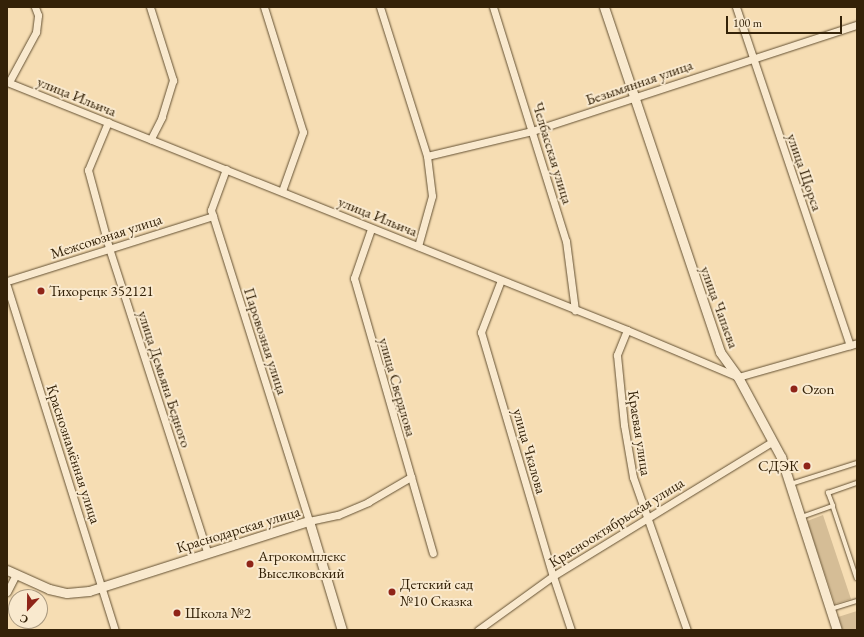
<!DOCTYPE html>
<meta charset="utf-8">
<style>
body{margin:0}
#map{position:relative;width:864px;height:637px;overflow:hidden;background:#f6ddb3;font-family:"EB Garamond",serif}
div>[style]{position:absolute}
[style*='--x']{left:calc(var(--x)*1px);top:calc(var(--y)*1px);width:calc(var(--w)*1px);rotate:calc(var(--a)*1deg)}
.green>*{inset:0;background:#d5bd96}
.roads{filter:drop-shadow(0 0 1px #645133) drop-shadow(0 0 1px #645133)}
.lane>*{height:3.5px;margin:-1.75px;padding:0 1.75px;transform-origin:1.75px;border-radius:1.75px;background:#f9e9ce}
.street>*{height:7px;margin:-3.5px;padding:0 3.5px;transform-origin:3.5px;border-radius:3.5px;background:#f9e9ce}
.secondary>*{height:9px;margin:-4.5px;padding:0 4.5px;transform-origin:4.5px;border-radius:4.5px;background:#f9e9ce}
.dots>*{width:11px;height:11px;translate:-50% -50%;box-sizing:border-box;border:2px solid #f9e9ce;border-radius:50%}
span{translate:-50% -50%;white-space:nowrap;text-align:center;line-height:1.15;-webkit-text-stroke:4px #f9e9ce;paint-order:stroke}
.street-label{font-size:15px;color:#342208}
.poi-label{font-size:15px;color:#342208}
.left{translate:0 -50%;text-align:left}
.right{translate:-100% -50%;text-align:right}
.frame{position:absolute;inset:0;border:8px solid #342208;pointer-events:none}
.north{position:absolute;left:8px;top:589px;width:40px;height:40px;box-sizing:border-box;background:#f9e9ce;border:1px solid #aa997f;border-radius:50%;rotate:202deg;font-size:11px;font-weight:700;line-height:16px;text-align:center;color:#342208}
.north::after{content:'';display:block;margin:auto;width:14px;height:18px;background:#8f2418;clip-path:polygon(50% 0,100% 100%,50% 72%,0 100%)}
.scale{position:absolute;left:726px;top:16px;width:116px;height:18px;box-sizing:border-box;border:2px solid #342208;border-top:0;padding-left:5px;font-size:12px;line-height:14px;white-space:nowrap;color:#342208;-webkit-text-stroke:3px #f9e9ce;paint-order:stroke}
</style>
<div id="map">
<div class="green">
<div style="clip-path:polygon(823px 515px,851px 599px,835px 604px,807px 521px)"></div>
<div style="clip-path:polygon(857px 611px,857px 630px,843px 630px,838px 617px)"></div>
</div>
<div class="roads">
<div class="lane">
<div style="--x:791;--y:484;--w:69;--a:-17.7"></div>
<div style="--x:833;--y:506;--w:76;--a:71.6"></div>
<div style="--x:802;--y:517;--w:33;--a:-20"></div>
<div style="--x:833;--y:506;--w:14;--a:-111"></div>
<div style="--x:828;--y:493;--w:31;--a:-19"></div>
<div style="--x:831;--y:609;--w:27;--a:-17"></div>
</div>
<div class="street">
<div style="--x:150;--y:7;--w:77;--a:72.5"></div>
<div style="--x:173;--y:80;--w:39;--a:107"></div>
<div style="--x:162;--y:117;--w:25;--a:117"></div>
<div style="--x:264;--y:7;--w:131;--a:72.7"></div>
<div style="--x:303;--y:132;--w:63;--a:109.6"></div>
<div style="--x:380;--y:7;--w:156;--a:72.5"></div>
<div style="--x:427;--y:156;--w:40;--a:82.9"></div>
<div style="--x:432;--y:196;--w:52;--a:105.6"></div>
<div style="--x:493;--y:7;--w:245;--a:72.7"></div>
<div style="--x:566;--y:241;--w:70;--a:82.6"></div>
<div style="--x:736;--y:7;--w:357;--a:71.4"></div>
<div style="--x:7;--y:82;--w:668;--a:21.8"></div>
<div style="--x:627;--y:330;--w:121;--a:22.9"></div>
<div style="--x:738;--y:377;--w:124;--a:-15.9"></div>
<div style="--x:9;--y:82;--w:57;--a:-61.6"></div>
<div style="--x:36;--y:32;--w:17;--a:-83"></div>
<div style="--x:38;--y:15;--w:9;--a:-111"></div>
<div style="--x:108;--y:122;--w:52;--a:112.6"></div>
<div style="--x:88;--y:170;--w:81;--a:74.9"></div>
<div style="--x:109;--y:248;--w:319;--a:72.1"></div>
<div style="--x:427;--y:156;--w:108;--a:-13.4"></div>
<div style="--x:532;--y:131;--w:342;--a:-18.1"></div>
<div style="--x:226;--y:169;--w:44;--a:110.1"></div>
<div style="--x:211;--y:210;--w:326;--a:72.5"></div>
<div style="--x:309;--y:521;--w:30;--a:-12"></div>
<div style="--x:338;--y:515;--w:33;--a:-23"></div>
<div style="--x:368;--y:502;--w:50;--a:-30.2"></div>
<div style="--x:371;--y:229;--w:52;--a:109.1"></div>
<div style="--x:354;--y:278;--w:286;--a:74"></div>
<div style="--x:501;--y:280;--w:56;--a:111"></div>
<div style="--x:481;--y:332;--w:254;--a:73.6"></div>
<div style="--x:553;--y:576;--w:57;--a:71.6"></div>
<div style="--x:7;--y:281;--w:216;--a:-17.5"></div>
<div style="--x:7;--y:286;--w:361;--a:72.6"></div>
<div style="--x:627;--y:330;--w:27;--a:112"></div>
<div style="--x:617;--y:355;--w:70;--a:84.3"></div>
<div style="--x:624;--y:425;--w:53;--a:80.2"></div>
<div style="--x:633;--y:477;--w:162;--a:70.6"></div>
<div style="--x:7;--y:592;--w:20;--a:-63"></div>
<div style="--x:478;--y:630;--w:92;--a:-35.8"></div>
<div style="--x:553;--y:576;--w:257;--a:-31.5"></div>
</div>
<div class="secondary">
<div style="--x:604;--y:7;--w:364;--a:71.4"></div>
<div style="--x:720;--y:352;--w:31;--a:54"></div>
<div style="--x:738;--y:377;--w:91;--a:61.7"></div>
<div style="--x:781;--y:457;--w:182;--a:72.1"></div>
<div style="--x:7;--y:570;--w:46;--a:24.3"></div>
<div style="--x:49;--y:589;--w:18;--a:13"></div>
<div style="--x:67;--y:593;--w:22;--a:-5"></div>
<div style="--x:89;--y:591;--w:231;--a:-17.7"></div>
<div style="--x:309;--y:521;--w:114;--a:73.2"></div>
</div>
</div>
<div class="dots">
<div style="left:41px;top:291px;background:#8f2418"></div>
<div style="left:794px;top:389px;background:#8f2418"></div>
<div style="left:807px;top:466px;background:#8f2418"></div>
<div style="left:250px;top:564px;background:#8f2418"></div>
<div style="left:392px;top:592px;background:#8f2418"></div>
<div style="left:177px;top:613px;background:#8f2418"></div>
</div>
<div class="street-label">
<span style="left:639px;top:82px;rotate:-19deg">Безымянная улица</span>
<span style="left:77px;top:96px;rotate:22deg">улица Ильича</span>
<span style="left:553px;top:153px;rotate:73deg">Челбасская улица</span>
<span style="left:805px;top:172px;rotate:71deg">улица Щорса</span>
<span style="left:378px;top:216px;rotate:22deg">улица Ильича</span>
<span style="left:106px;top:236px;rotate:-18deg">Межсоюзная улица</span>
<span style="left:720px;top:307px;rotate:70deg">улица Чапаева</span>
<span style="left:266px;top:341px;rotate:72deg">Паровозная улица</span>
<span style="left:165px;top:379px;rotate:72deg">улица Демьяна Бедного</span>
<span style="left:398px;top:387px;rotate:74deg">улица Свердлова</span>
<span style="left:640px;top:433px;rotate:81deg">Краевая улица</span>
<span style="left:530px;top:451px;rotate:74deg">улица Чкалова</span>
<span style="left:74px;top:454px;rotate:72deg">Краснознамённая улица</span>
<span style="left:616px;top:522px;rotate:-32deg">Краснооктябрьская улица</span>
<span style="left:238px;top:529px;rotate:-17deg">Краснодарская улица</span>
</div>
<div class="poi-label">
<span class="left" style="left:49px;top:291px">Тихорецк 352121</span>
<span class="left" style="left:802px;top:389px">Ozon</span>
<span class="right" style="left:799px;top:466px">СДЭК</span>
<span class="left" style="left:258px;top:564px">Агрокомплекс<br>Выселковский</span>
<span class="left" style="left:400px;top:592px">Детский сад<br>№10 Сказка</span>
<span class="left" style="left:185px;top:613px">Школа №2</span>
</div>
<div class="frame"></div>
<div class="north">С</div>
<div class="scale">100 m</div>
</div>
